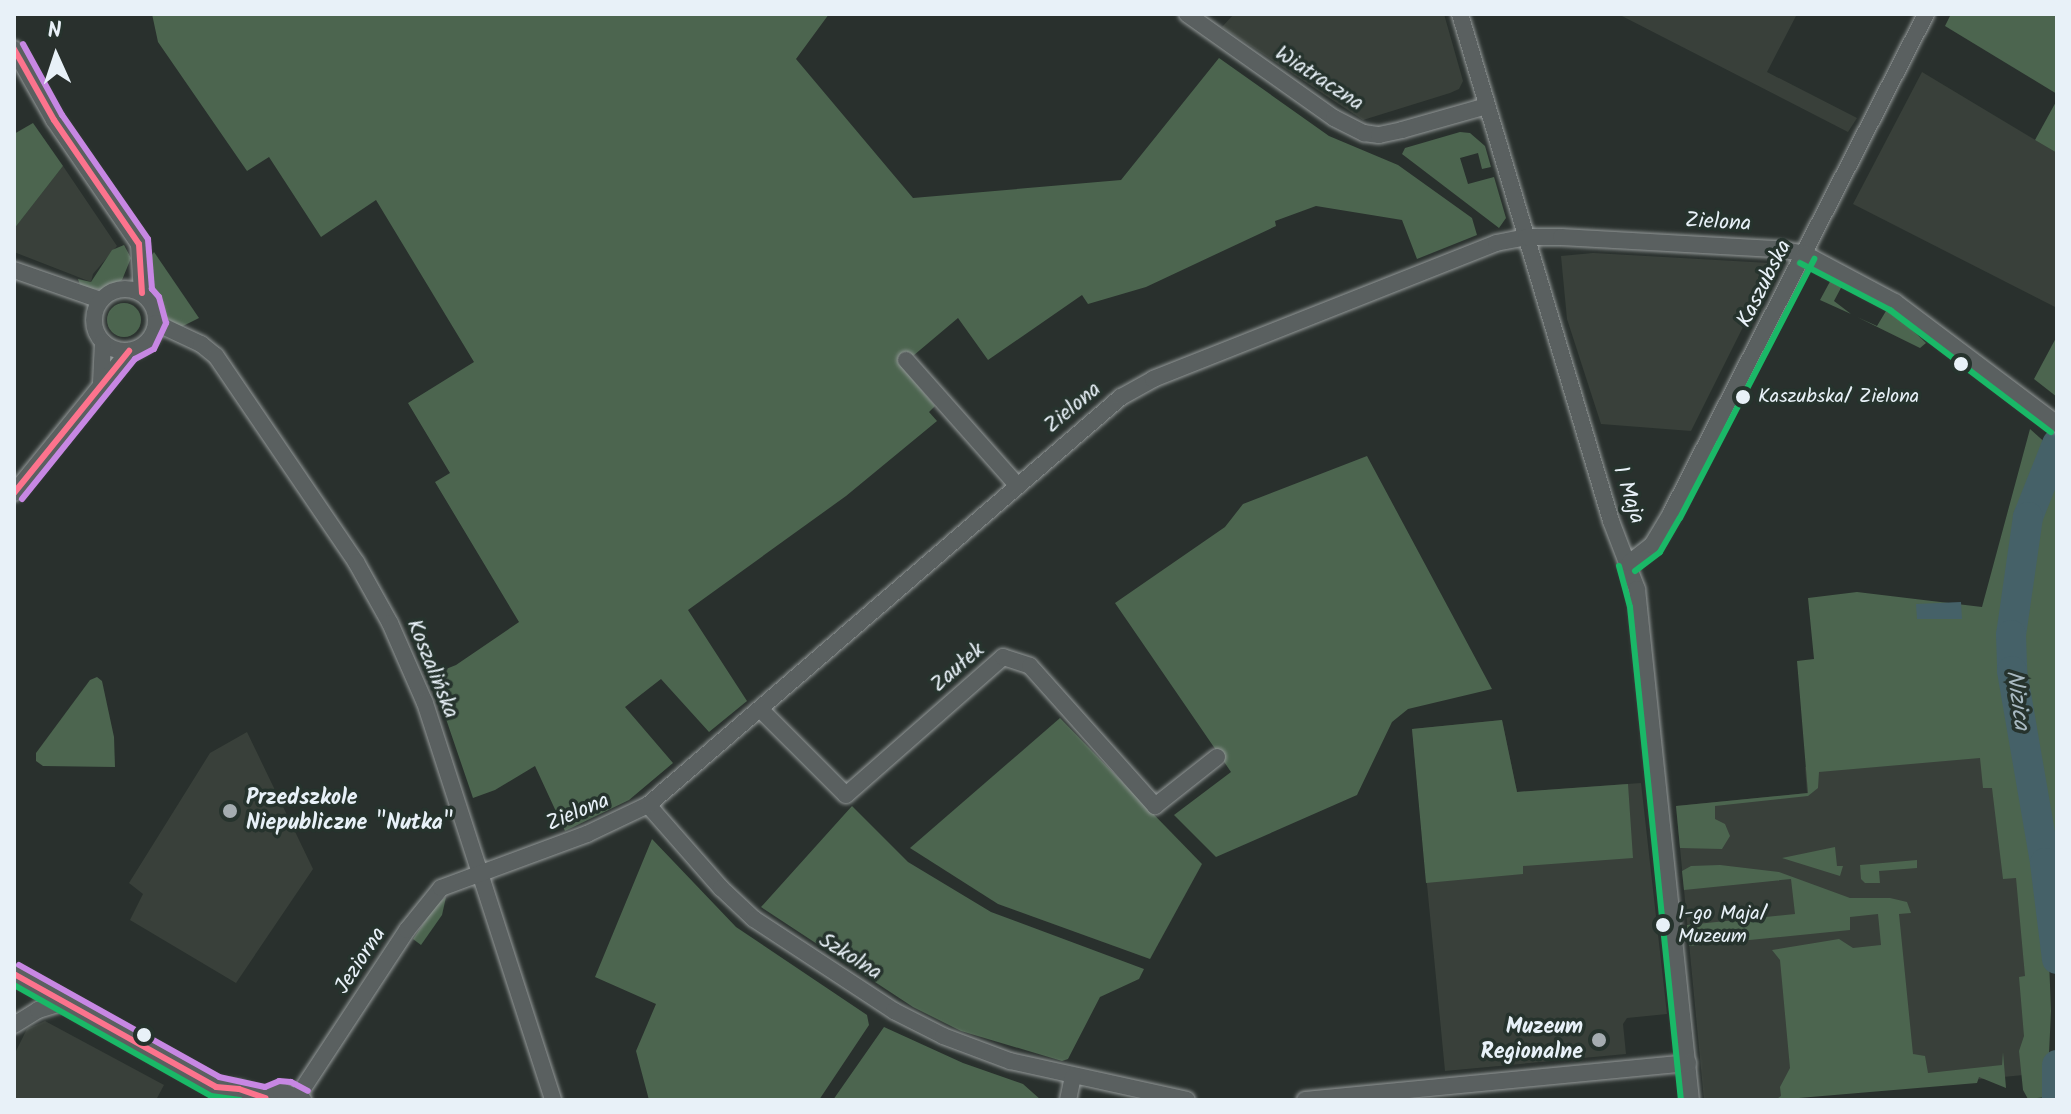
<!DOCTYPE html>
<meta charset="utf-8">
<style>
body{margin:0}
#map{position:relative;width:2071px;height:1114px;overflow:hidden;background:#29302d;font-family:Kalam,sans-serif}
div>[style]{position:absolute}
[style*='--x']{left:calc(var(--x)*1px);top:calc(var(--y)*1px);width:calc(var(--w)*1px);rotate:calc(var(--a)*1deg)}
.built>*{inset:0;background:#39403a}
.green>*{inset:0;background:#4c654f}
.round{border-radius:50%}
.water>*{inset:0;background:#456168}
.river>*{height:30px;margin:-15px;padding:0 15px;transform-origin:15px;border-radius:15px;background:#456168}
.roads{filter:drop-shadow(0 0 2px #959a9a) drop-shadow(0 0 2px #959a9a)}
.minor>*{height:16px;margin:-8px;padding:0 8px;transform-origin:8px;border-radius:8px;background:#5a6060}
.minor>.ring{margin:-8px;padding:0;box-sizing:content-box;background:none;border:16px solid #5a6060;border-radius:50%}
.bus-1>*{height:6px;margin:-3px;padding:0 3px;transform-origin:3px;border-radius:3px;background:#fc738d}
.bus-2>*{height:6px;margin:-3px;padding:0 3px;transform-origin:3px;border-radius:3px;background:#1ab867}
.bus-3>*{height:6px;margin:-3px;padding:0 3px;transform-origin:3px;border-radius:3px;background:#c787e3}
.dots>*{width:22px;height:22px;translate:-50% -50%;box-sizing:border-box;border:4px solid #26332d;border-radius:50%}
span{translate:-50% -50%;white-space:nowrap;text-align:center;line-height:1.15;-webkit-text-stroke:7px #26332d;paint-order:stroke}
.bus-label{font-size:20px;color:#e8f1f8}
.left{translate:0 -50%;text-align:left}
.street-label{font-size:22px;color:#e8f1f8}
.poi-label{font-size:22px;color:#e8f1f8;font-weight:700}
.right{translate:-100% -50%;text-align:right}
.water-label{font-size:24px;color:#a8b9c1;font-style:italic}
.frame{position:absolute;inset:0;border:16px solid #e8f1f8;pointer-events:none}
.north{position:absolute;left:16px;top:16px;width:80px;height:80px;-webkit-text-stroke:6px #26332d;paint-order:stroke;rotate:357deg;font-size:22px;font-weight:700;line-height:32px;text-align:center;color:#e8f1f8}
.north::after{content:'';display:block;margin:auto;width:28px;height:36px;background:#e8f1f8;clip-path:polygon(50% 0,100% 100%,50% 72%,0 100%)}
</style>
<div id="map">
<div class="built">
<div style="clip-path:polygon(1234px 14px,1444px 14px,1463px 81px,1459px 89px,1450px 93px,1363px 120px,1222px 27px)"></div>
<div style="clip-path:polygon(1797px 14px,1767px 72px,1857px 118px,1848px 132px,1620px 15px)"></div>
<div style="clip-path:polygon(1922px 72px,2057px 153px,2057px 308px,1853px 204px)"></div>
<div style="clip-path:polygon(63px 166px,117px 246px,93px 274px,91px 282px,14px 252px,14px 229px)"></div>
<div style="clip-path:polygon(1593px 253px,1769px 263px,1773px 267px,1691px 431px,1601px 424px,1567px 319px,1561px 256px)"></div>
<div style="clip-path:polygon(1502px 720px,1517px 792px,1641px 783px,1667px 1014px,1627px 1018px,1623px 1024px,1626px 1054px,1445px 1071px,1412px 729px)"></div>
<div style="clip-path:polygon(247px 732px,313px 869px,236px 983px,130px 920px,143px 894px,129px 883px,210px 753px)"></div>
<div style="clip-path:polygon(2015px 750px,2044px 1073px,1766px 1100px,1704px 1100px,1676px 806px,1807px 793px,1805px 767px)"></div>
<div style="clip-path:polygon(45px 1021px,164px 1085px,156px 1100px,14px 1100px,14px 1055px,27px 1029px)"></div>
</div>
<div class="green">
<div style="clip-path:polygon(152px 14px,829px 14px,796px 59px,913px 198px,1121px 180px,1219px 58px,1329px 136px,1398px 165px,1472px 218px,1477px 235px,1417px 259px,1402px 220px,1316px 206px,1275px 221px,1276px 226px,1146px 287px,1088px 304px,1082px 295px,988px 360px,958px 318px,901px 366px,935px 406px,929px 412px,937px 421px,846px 496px,688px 610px,747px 701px,709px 732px,661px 679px,625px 707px,673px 763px,629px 800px,565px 831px,535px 766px,495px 790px,473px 798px,431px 675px,456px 665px,519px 622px,435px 482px,450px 473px,408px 403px,474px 362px,376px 200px,321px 237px,269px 157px,247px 171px,158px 42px)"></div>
<div style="clip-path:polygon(1951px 14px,2057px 14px,2057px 94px,1945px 26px)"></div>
<div style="clip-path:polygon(2057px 100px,2057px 153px,2035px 140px)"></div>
<div style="clip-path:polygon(33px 123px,63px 166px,14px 229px,14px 134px)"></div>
<div style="clip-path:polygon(1460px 132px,1470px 133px,1485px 146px,1491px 167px,1482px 169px,1478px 153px,1460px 158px,1468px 184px,1494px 177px,1506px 218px,1499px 228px,1402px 154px,1405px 148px)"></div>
<div style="clip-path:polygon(124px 245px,131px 258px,122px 280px,104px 290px,81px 288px,78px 279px,91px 282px,112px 250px)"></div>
<div style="clip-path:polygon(154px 252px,199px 318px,181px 327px,163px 316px,153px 299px,150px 258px)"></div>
<div style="clip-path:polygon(1833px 276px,1843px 284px,1834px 301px,1851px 314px,1820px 300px)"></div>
<div class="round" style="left:107px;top:303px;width:34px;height:34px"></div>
<div style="clip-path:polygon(1891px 310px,1926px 343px,1920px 348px,1857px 317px,1877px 326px,1886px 311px)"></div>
<div style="clip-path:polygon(2057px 336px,2057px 397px,2034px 379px)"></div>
<div style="clip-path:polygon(2030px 429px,2049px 446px,2032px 485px,2013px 556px,2001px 628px,2002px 659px,2047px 907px,2051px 1011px,2047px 1097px,2028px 1099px,2023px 1090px,2019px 1051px,2024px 1036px,2019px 977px,2025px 976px,2016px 878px,2003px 879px,1992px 788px,1983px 788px,1980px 758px,1819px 772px,1818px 788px,1808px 796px,1715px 806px,1715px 819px,1725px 824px,1730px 836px,1722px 849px,1680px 848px,1676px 806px,1808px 793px,1797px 661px,1814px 659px,1808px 598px,1857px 592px,1982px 607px)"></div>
<div style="clip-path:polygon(2057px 455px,2057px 915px,2018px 671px,2016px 635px,2033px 518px)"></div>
<div style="clip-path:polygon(1367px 456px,1492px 689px,1408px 709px,1392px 722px,1357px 795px,1216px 857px,1174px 815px,1231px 772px,1115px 603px,1225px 527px,1243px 504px)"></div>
<div style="clip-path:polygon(97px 677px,102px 681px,114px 737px,115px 767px,43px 766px,36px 761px,36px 753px,90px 680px)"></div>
<div style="clip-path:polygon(1060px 718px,1202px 864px,1150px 959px,998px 904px,910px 848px)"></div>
<div style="clip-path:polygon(1502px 720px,1517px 792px,1628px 784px,1633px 858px,1523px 866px,1523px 874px,1426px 883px,1412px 729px)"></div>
<div style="clip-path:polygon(852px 806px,908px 862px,991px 912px,1144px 969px,1139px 979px,1100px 997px,1068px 1059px,1062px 1061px,961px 1031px,913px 1007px,761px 907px)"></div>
<div style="clip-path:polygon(652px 839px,736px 927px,867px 1015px,869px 1025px,819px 1100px,649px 1100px,636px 1051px,656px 1004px,595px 977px)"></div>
<div style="clip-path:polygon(1835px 847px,1837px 866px,1843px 866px,1840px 876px,1782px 858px)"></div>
<div style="clip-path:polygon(1917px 860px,1917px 868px,1879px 871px,1880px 883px,1865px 883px,1861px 879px,1860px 865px)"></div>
<div style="clip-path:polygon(1720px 865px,1779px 872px,1850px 898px,1890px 898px,1907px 902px,1911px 913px,1899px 914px,1913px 1054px,1925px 1056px,1928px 1073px,2002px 1065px,2003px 1052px,2006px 1088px,1979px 1077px,1977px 1083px,1775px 1100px,1781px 1096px,1780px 1087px,1790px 1068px,1780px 960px,1772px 950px,1839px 939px,1853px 948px,1881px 945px,1878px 914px,1850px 917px,1850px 930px,1689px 946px,1687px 925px,1795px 914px,1791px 879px,1684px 890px,1682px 871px,1691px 866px)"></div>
<div style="clip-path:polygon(446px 897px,442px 915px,421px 945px,413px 939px,435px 906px)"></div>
<div style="clip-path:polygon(884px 1027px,963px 1063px,1023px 1084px,1041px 1100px,833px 1100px)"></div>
</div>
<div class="water">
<div style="clip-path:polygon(1961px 602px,1962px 619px,1917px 619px,1916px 604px)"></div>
</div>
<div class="river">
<div style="--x:2057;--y:444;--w:79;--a:111.7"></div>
<div style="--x:2028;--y:517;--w:119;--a:98.2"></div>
<div style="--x:2011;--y:635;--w:36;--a:88"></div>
<div style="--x:2012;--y:671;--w:195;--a:80.2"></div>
<div style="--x:2045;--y:863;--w:97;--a:82.9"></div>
<div style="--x:2057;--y:1100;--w:35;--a:-90"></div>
</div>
<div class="roads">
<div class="minor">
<div style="--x:1187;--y:14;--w:180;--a:35.3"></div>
<div style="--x:1334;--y:118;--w:34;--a:27"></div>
<div style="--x:1364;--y:133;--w:15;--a:8"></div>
<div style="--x:1379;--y:135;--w:24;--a:-12"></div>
<div style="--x:1402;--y:130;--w:88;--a:-15.8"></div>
<div style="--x:1460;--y:14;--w:529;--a:73.41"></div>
<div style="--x:1611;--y:521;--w:73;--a:69.1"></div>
<div style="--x:1637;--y:589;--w:514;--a:83.97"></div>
<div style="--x:14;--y:49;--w:81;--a:60.6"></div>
<div style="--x:54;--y:120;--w:150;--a:55.6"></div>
<div style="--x:139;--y:244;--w:49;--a:86.5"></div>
<div style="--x:14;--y:270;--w:91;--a:19.2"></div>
<div class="ring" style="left:94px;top:289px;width:46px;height:46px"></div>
<div style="--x:156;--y:323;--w:50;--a:25"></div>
<div style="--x:201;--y:344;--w:19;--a:39"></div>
<div style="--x:216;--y:356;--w:249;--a:55.8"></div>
<div style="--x:356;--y:562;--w:70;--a:60.9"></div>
<div style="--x:390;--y:623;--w:87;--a:66.4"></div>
<div style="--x:425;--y:703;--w:417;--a:72.1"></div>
<div style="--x:906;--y:360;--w:167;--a:48.4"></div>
<div style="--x:101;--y:383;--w:41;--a:-87.2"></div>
<div style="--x:14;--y:493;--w:183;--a:-51"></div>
<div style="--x:1629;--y:563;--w:29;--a:-38"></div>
<div style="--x:1652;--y:545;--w:37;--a:-59"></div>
<div style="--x:1671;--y:513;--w:560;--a:-62.93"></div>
<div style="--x:761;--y:710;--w:120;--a:45"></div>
<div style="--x:846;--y:795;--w:209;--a:-41.3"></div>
<div style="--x:1003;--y:657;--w:28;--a:18"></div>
<div style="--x:1030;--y:666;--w:188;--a:48.2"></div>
<div style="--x:1155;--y:806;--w:79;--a:-38.3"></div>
<div style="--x:648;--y:805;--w:111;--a:48.7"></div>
<div style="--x:721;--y:888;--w:45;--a:43.2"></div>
<div style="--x:754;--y:919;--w:168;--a:33.3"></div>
<div style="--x:894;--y:1011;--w:55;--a:27"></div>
<div style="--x:943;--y:1036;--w:72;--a:20.5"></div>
<div style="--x:1010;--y:1061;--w:181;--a:12.4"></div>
<div style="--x:14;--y:974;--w:231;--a:29.2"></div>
<div style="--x:216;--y:1087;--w:18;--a:45"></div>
<div style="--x:14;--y:1025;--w:28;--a:-32"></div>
<div style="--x:38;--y:1010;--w:28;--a:-17"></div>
<div style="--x:216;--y:1087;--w:23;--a:5"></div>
<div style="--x:239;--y:1089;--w:28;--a:19"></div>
<div style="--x:298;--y:1096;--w:199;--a:-56.7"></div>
<div style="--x:407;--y:930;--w:54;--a:-51"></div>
<div style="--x:441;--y:888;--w:156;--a:-20.3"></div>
<div style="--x:587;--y:834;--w:68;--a:-25.4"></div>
<div style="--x:648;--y:805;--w:625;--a:-40.78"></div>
<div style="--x:1121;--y:397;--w:37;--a:-29"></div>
<div style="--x:1153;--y:379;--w:369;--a:-21.6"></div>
<div style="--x:1496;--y:243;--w:31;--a:-11"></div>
<div style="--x:1526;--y:237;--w:35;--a:0"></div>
<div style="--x:1561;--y:237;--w:218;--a:3.2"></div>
<div style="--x:1779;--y:249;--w:26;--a:11"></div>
<div style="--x:1805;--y:254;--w:102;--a:28.1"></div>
<div style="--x:1895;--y:302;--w:203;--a:37"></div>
<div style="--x:263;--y:1100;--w:20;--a:-27"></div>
<div style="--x:281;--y:1091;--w:24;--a:22"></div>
<div style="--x:1068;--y:1100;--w:24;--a:-78"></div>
<div style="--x:1305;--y:1100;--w:385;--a:-5.5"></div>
</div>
</div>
<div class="bus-1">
<div style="--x:14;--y:49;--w:81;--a:60.6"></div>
<div style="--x:54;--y:120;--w:150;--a:55.6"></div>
<div style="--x:139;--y:244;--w:49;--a:86.5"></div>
<div style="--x:14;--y:493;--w:183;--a:-51"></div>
<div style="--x:14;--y:974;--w:231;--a:29.2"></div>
<div style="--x:216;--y:1087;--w:23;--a:5"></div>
<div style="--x:239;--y:1089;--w:28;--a:19"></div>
</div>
<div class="bus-2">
<div style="--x:1800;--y:263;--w:102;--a:27.6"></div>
<div style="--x:1890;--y:310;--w:202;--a:37.2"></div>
<div style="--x:1619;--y:566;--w:42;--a:75"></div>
<div style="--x:1630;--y:607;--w:496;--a:84.1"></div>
<div style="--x:1635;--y:571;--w:31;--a:-37"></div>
<div style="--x:1660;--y:552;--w:39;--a:-60"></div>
<div style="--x:1680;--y:518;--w:292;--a:-62.6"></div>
<div style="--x:14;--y:985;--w:226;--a:29.4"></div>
<div style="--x:211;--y:1096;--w:29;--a:8"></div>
</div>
<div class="bus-3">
<div style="--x:22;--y:499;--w:180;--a:-51.1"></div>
<div style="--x:135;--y:359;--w:21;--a:-28"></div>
<div style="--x:154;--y:349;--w:29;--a:-65"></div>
<div style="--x:166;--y:323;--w:27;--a:-105"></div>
<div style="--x:159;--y:297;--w:11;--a:-131"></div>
<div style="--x:152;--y:289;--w:50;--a:-94.6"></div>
<div style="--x:148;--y:239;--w:151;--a:-124.7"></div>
<div style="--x:62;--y:115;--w:81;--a:-118.8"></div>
<div style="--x:19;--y:965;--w:229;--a:29.2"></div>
<div style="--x:219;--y:1077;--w:47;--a:12.3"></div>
<div style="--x:265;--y:1087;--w:15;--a:-23"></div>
<div style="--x:279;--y:1081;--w:12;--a:5"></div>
<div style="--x:291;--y:1082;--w:19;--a:28"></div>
</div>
<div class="dots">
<div style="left:1961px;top:364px;background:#e8f1f8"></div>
<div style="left:1743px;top:397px;background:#e8f1f8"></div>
<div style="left:230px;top:811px;background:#a5adb1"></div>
<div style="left:1663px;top:925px;background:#e8f1f8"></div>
<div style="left:144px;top:1035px;background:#e8f1f8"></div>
<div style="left:1599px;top:1040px;background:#a5adb1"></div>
</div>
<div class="bus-label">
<span class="left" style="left:1758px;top:397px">Kaszubska/ Zielona</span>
<span class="left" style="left:1678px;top:926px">1-go Maja/<br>Muzeum</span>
</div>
<div class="street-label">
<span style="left:1319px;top:79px;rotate:33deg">Wiatraczna</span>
<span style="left:1718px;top:223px;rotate:3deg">Zielona</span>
<span style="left:1765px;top:284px;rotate:-63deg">Kaszubska</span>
<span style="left:1073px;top:408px;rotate:-40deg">Zielona</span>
<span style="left:1628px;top:495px;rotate:72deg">1 Maja</span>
<span style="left:958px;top:668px;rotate:-41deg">Zaułek</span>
<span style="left:432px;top:669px;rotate:68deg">Koszalińska</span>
<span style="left:578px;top:813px;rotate:-23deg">Zielona</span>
<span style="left:850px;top:957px;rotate:32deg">Szkolna</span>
<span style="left:361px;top:961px;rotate:-57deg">Jeziorna</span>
</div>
<div class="poi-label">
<span class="left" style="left:246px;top:811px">Przedszkole<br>Niepubliczne "Nutka"</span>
<span class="right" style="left:1583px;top:1040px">Muzeum<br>Regionalne</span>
</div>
<div class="water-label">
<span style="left:2017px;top:700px;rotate:82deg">Nizica</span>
</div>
<div class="frame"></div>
<div class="north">N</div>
</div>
